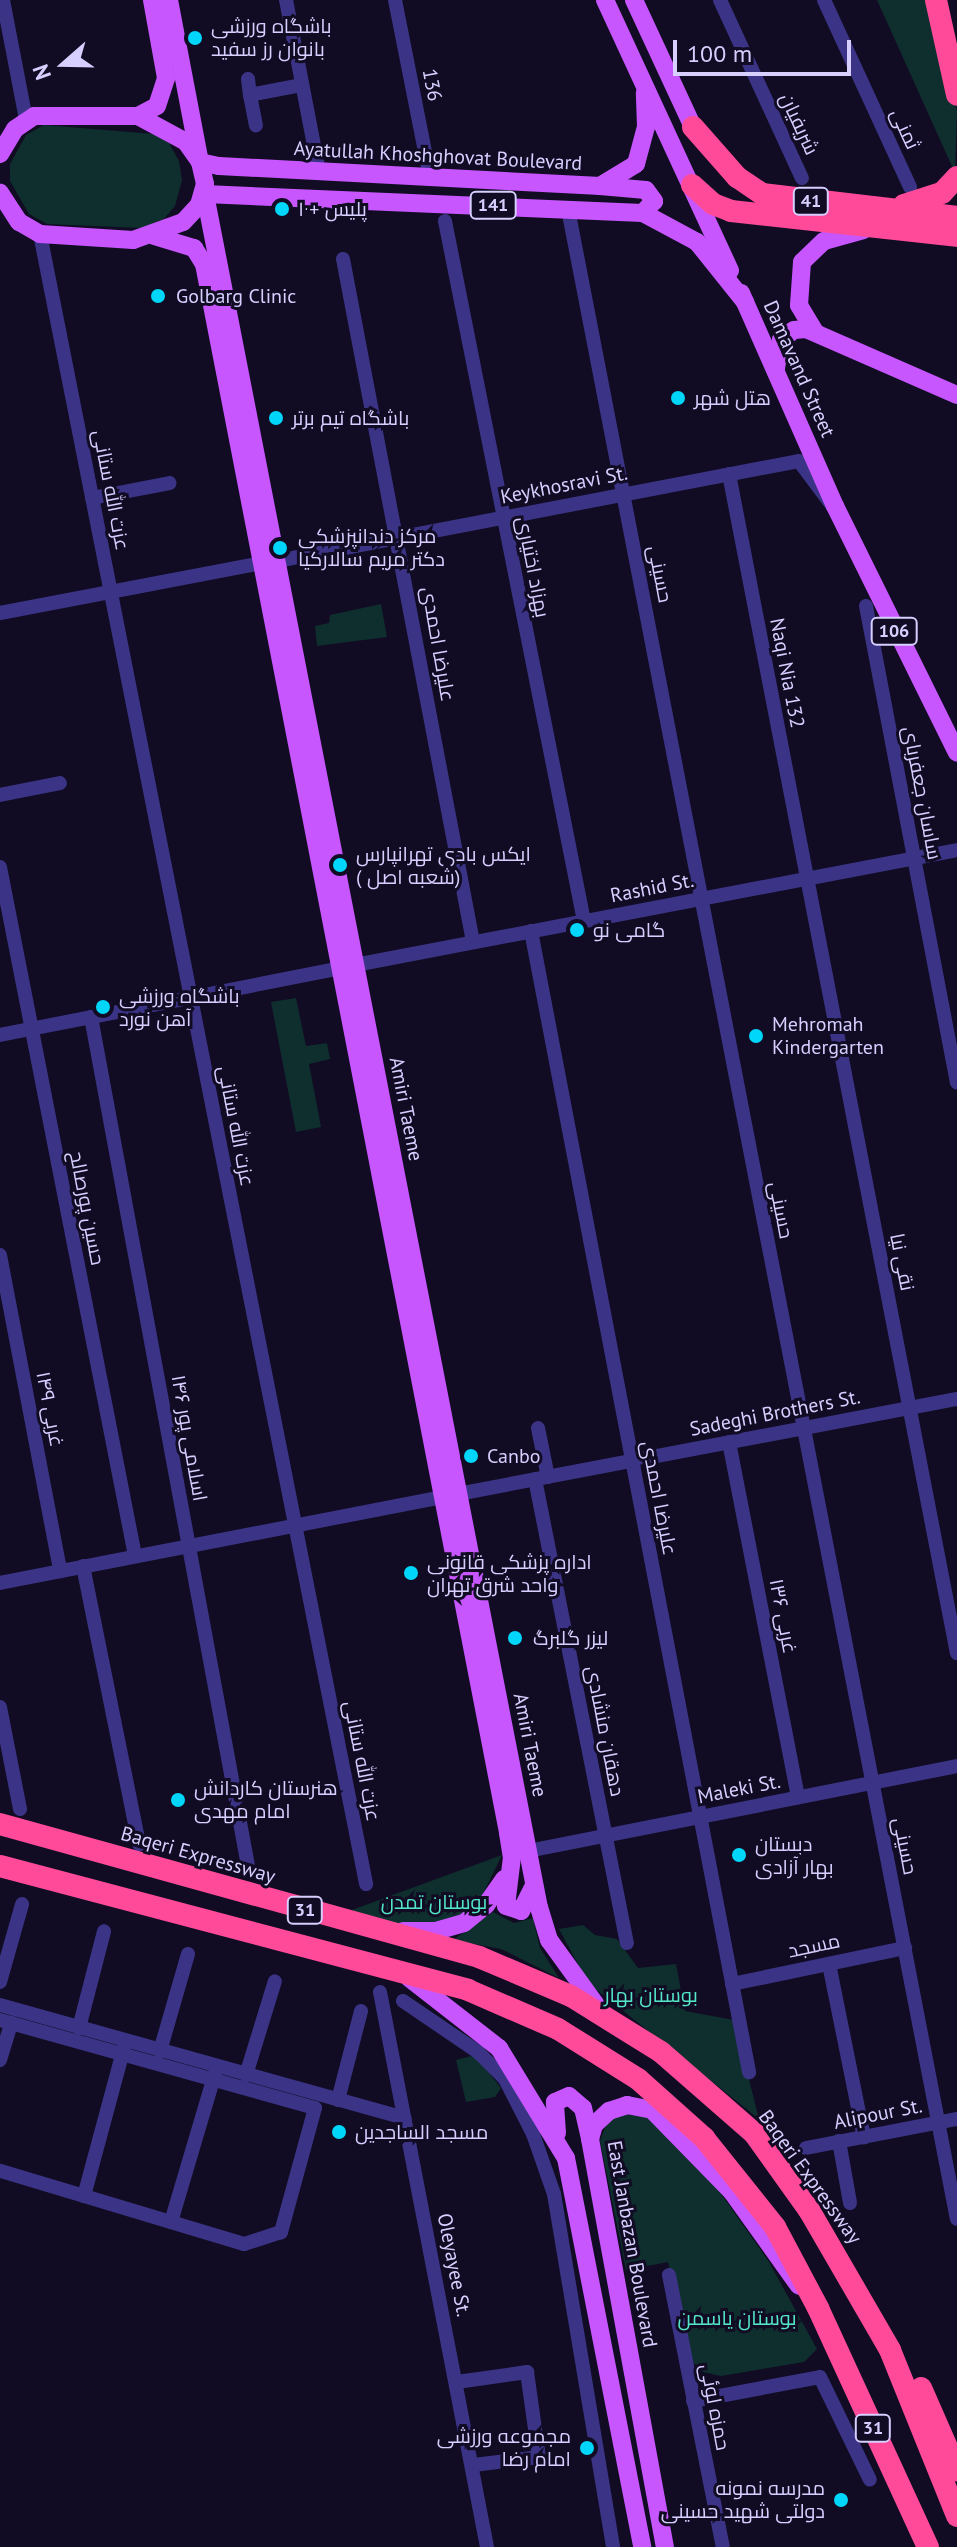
<!DOCTYPE html>
<meta charset="utf-8">
<style>
body{margin:0}
#map{position:relative;width:957px;height:2547px;overflow:hidden;background:#110c23;font-family:"PT Sans",Cairo,sans-serif}
div>[style]{position:absolute}
[style*='--x']{left:calc(var(--x)*1px);top:calc(var(--y)*1px);width:calc(var(--w)*1px);rotate:calc(var(--a)*1deg)}
.green>*{inset:0;background:#0f2e2e}
.minor>*{height:14px;margin:-7px;padding:0 7px;transform-origin:7px;border-radius:7px;background:#3b3486}
.major>*{height:18px;margin:-9px;padding:0 9px;transform-origin:9px;border-radius:9px;background:#c756ff}
.highway>*{height:22px;margin:-11px;padding:0 11px;transform-origin:11px;border-radius:11px;background:#ff4a99}
.dots>*{width:22px;height:22px;translate:-50% -50%;box-sizing:border-box;border:4px solid #110c23;border-radius:50%}
span{translate:-50% -50%;white-space:nowrap;text-align:center;line-height:1.15;-webkit-text-stroke:6px #110c23;paint-order:stroke}
.shield-label span{padding:2px 6px;background:#110c23;border:2px solid;border-radius:6px;-webkit-text-stroke-width:0}
.shield-label{font-size:18px;color:#d6cfff;font-weight:700}
.poi-label{font-size:20px;color:#d6cfff}
.left{translate:0 -50%;text-align:left}
.right{translate:-100% -50%;text-align:right}
.street-label{font-size:20px;color:#d6cfff}
.park-label{font-size:20px;color:#53e7c8}
.north{position:absolute;left:24px;top:24px;width:80px;height:80px;-webkit-text-stroke:6px #110c23;paint-order:stroke;rotate:250deg;font-size:22px;font-weight:700;line-height:32px;text-align:center;color:#d6cfff}
.north::after{content:'';display:block;margin:auto;width:28px;height:36px;background:#d6cfff;clip-path:polygon(50% 0,100% 100%,50% 72%,0 100%)}
.scale{position:absolute;left:673px;top:40px;width:178px;height:36px;box-sizing:border-box;border:4px solid #d6cfff;border-top:0;padding-left:10px;font-size:24px;line-height:28px;white-space:nowrap;color:#d6cfff;-webkit-text-stroke:6px #110c23;paint-order:stroke}
</style>
<div id="map">
<div class="green">
<div style="clip-path:polygon(877px 0,932px 0,957px 112px,955px 173px)"></div>
<div style="clip-path:polygon(44px 125px,154px 134px,169px 143px,179px 161px,182px 180px,175px 206px,164px 219px,141px 228px,47px 224px,29px 214px,10px 181px,10px 164px,26px 135px)"></div>
<div style="clip-path:polygon(381px 604px,387px 637px,317px 646px,315px 626px,329px 623px,330px 615px)"></div>
<div style="clip-path:polygon(296px 998px,306px 1046px,327px 1043px,330px 1059px,309px 1064px,321px 1127px,296px 1132px,271px 1002px)"></div>
<div style="clip-path:polygon(502px 1855px,482px 1896px,465px 1913px,434px 1926px,380px 1926px,338px 1915px)"></div>
<div style="clip-path:polygon(493px 1912px,514px 1923px,533px 1918px,540px 1948px,559px 1978px,501px 1949px,453px 1940px)"></div>
<div style="clip-path:polygon(583px 1925px,595px 1935px,617px 1939px,638px 1968px,676px 1964px,685px 2011px,734px 2020px,759px 2119px,588px 1983px,559px 1929px)"></div>
<div style="clip-path:polygon(475px 2055px,501px 2088px,495px 2097px,466px 2102px,456px 2060px)"></div>
<div style="clip-path:polygon(612px 2108px,653px 2117px,708px 2175px,769px 2262px,817px 2349px,804px 2362px,721px 2376px,703px 2372px,690px 2359px,668px 2262px,626px 2270px,600px 2141px)"></div>
</div>
<div class="minor">
<div style="--x:3;--y:0;--w:122;--a:79.1"></div>
<div style="--x:286;--y:0;--w:174;--a:79.1"></div>
<div style="--x:395;--y:0;--w:180;--a:78.8"></div>
<div style="--x:720;--y:0;--w:196;--a:65.3"></div>
<div style="--x:824;--y:0;--w:206;--a:65.3"></div>
<div style="--x:248;--y:79;--w:16;--a:83"></div>
<div style="--x:250;--y:95;--w:53;--a:-10.9"></div>
<div style="--x:250;--y:95;--w:31;--a:79"></div>
<div style="--x:568;--y:209;--w:2047;--a:79.05"></div>
<div style="--x:445;--y:221;--w:714;--a:78.77"></div>
<div style="--x:40;--y:234;--w:1682;--a:78.82"></div>
<div style="--x:343;--y:259;--w:695;--a:79.22"></div>
<div style="--x:729;--y:474;--w:1201;--a:79.06"></div>
<div style="--x:92;--y:498;--w:79;--a:-10.9"></div>
<div style="--x:277;--y:561;--w:531;--a:-10.84"></div>
<div style="--x:799;--y:461;--w:54;--a:53.3"></div>
<div style="--x:866;--y:606;--w:485;--a:79.2"></div>
<div style="--x:0;--y:613;--w:267;--a:-10.8"></div>
<div style="--x:0;--y:795;--w:61;--a:-11.3"></div>
<div style="--x:0;--y:867;--w:702;--a:78.91"></div>
<div style="--x:531;--y:931;--w:1162;--a:79.18"></div>
<div style="--x:355;--y:965;--w:613;--a:-10.81"></div>
<div style="--x:91;--y:1017;--w:863;--a:79.52"></div>
<div style="--x:0;--y:1035;--w:347;--a:-11.1"></div>
<div style="--x:0;--y:1255;--w:322;--a:79.2"></div>
<div style="--x:538;--y:1428;--w:50;--a:78.5"></div>
<div style="--x:729;--y:1442;--w:362;--a:79"></div>
<div style="--x:535;--y:1479;--w:473;--a:78.8"></div>
<div style="--x:458;--y:1494;--w:508;--a:-10.78"></div>
<div style="--x:83;--y:1566;--w:284;--a:78.6"></div>
<div style="--x:0;--y:1583;--w:449;--a:-11"></div>
<div style="--x:0;--y:1707;--w:104;--a:78.9"></div>
<div style="--x:528;--y:1851;--w:437;--a:-11.2"></div>
<div style="--x:829;--y:1964;--w:177;--a:78.6"></div>
<div style="--x:0;--y:1982;--w:81;--a:-74.2"></div>
<div style="--x:732;--y:1984;--w:177;--a:-11.8"></div>
<div style="--x:380;--y:1992;--w:565;--a:79.09"></div>
<div style="--x:403;--y:2001;--w:91;--a:34.2"></div>
<div style="--x:478;--y:2052;--w:38;--a:45"></div>
<div style="--x:505;--y:2079;--w:62;--a:63"></div>
<div style="--x:533;--y:2134;--w:64;--a:70.7"></div>
<div style="--x:554;--y:2194;--w:358;--a:80.5"></div>
<div style="--x:0;--y:2005;--w:420;--a:15.6"></div>
<div style="--x:0;--y:2020;--w:327;--a:15.6"></div>
<div style="--x:315;--y:2108;--w:129;--a:105.3"></div>
<div style="--x:281;--y:2232;--w:39;--a:162"></div>
<div style="--x:244;--y:2244;--w:255;--a:-163.3"></div>
<div style="--x:79;--y:2028;--w:100;--a:-75.5"></div>
<div style="--x:160;--y:2051;--w:101;--a:-73.9"></div>
<div style="--x:0;--y:2060;--w:39;--a:-73"></div>
<div style="--x:246;--y:2075;--w:98;--a:-72.9"></div>
<div style="--x:338;--y:2100;--w:92;--a:-75.5"></div>
<div style="--x:839;--y:2141;--w:63;--a:79.9"></div>
<div style="--x:806;--y:2148;--w:154;--a:-10.9"></div>
<div style="--x:84;--y:2196;--w:153;--a:-74.9"></div>
<div style="--x:171;--y:2222;--w:159;--a:-73.5"></div>
<div style="--x:669;--y:2275;--w:277;--a:78.8"></div>
<div style="--x:457;--y:2382;--w:71;--a:-8.1"></div>
<div style="--x:527;--y:2372;--w:86;--a:82"></div>
<div style="--x:539;--y:2457;--w:66;--a:173.1"></div>
<div style="--x:693;--y:2401;--w:129;--a:-10.7"></div>
<div style="--x:820;--y:2377;--w:114;--a:64.1"></div>
</div>
<div class="major">
<div style="--x:169;--y:0;--w:165;--a:79.2"></div>
<div style="--x:200;--y:162;--w:19;--a:12"></div>
<div style="--x:219;--y:166;--w:382;--a:3"></div>
<div style="--x:600;--y:186;--w:42;--a:-31.4"></div>
<div style="--x:636;--y:164;--w:38;--a:-75"></div>
<div style="--x:646;--y:127;--w:34;--a:-92"></div>
<div style="--x:605;--y:0;--w:298;--a:65.2"></div>
<div style="--x:634;--y:0;--w:140;--a:65.1"></div>
<div style="--x:138;--y:116;--w:21;--a:-28"></div>
<div style="--x:157;--y:106;--w:29;--a:-72"></div>
<div style="--x:166;--y:78;--w:79;--a:-100.2"></div>
<div style="--x:0;--y:154;--w:29;--a:-59"></div>
<div style="--x:15;--y:129;--w:23;--a:-34"></div>
<div style="--x:34;--y:116;--w:104;--a:0"></div>
<div style="--x:138;--y:116;--w:55;--a:28.4"></div>
<div style="--x:186;--y:142;--w:24;--a:55"></div>
<div style="--x:200;--y:162;--w:23;--a:77"></div>
<div style="--x:205;--y:184;--w:22;--a:106"></div>
<div style="--x:199;--y:205;--w:23;--a:133"></div>
<div style="--x:183;--y:222;--w:53;--a:160.2"></div>
<div style="--x:133;--y:240;--w:93;--a:-176.3"></div>
<div style="--x:40;--y:234;--w:24;--a:-150"></div>
<div style="--x:19;--y:222;--w:35;--a:-123"></div>
<div style="--x:600;--y:186;--w:46;--a:5"></div>
<div style="--x:646;--y:190;--w:14;--a:54"></div>
<div style="--x:654;--y:201;--w:16;--a:133"></div>
<div style="--x:154;--y:236;--w:42;--a:16.7"></div>
<div style="--x:194;--y:248;--w:19;--a:58"></div>
<div style="--x:204;--y:264;--w:1598;--a:79.03"></div>
<div style="--x:508;--y:1833;--w:24;--a:81"></div>
<div style="--x:512;--y:1857;--w:49;--a:97"></div>
<div style="--x:506;--y:1906;--w:16;--a:18"></div>
<div style="--x:521;--y:1911;--w:29;--a:-63"></div>
<div style="--x:741;--y:293;--w:233;--a:66.2"></div>
<div style="--x:835;--y:506;--w:275;--a:63.7"></div>
<div style="--x:815;--y:332;--w:31;--a:-121"></div>
<div style="--x:799;--y:305;--w:43;--a:-86"></div>
<div style="--x:802;--y:262;--w:30;--a:-44"></div>
<div style="--x:824;--y:241;--w:41;--a:-15.4"></div>
<div style="--x:776;--y:368;--w:28;--a:-80"></div>
<div style="--x:781;--y:340;--w:16;--a:-38"></div>
<div style="--x:794;--y:330;--w:12;--a:-5"></div>
<div style="--x:806;--y:329;--w:165;--a:23.6"></div>
<div style="--x:403;--y:1931;--w:33;--a:0"></div>
<div style="--x:436;--y:1931;--w:29;--a:-16"></div>
<div style="--x:464;--y:1923;--w:28;--a:-39"></div>
<div style="--x:486;--y:1905;--w:32;--a:-55"></div>
<div style="--x:409;--y:1978;--w:114;--a:37.9"></div>
<div style="--x:499;--y:2048;--w:129;--a:58.7"></div>
<div style="--x:566;--y:2158;--w:396;--a:78.9"></div>
<div style="--x:599;--y:2009;--w:85;--a:-125.9"></div>
<div style="--x:549;--y:1940;--w:34;--a:-107"></div>
<div style="--x:539;--y:1908;--w:1746;--a:-101.03"></div>
<div style="--x:205;--y:194;--w:438;--a:2.5"></div>
<div style="--x:643;--y:213;--w:61;--a:28.2"></div>
<div style="--x:697;--y:242;--w:77;--a:51.3"></div>
<div style="--x:557;--y:2133;--w:31;--a:-94"></div>
<div style="--x:555;--y:2102;--w:15;--a:-23"></div>
<div style="--x:569;--y:2096;--w:18;--a:41"></div>
<div style="--x:583;--y:2108;--w:32;--a:77"></div>
<div style="--x:590;--y:2139;--w:415;--a:79.6"></div>
<div style="--x:590;--y:2139;--w:15;--a:-74"></div>
<div style="--x:594;--y:2125;--w:21;--a:-43"></div>
<div style="--x:609;--y:2111;--w:19;--a:-18"></div>
<div style="--x:627;--y:2105;--w:25;--a:11"></div>
<div style="--x:652;--y:2110;--w:115;--a:45.7"></div>
<div style="--x:732;--y:2192;--w:115;--a:54.5"></div>
</div>
<div class="highway">
<div style="--x:936;--y:0;--w:97;--a:77.5"></div>
<div style="--x:693;--y:127;--w:67;--a:48.7"></div>
<div style="--x:737;--y:177;--w:30;--a:34"></div>
<div style="--x:762;--y:194;--w:196;--a:6.7"></div>
<div style="--x:692;--y:185;--w:28;--a:42"></div>
<div style="--x:713;--y:204;--w:19;--a:21"></div>
<div style="--x:731;--y:211;--w:227;--a:6.3"></div>
<div style="--x:904;--y:205;--w:40;--a:-18"></div>
<div style="--x:942;--y:193;--w:22;--a:-47"></div>
<div style="--x:0;--y:1824;--w:497;--a:15.5"></div>
<div style="--x:479;--y:1957;--w:100;--a:23"></div>
<div style="--x:571;--y:1996;--w:106;--a:31.9"></div>
<div style="--x:661;--y:2052;--w:123;--a:41.1"></div>
<div style="--x:754;--y:2133;--w:95;--a:54.5"></div>
<div style="--x:809;--y:2210;--w:162;--a:59.9"></div>
<div style="--x:890;--y:2350;--w:179;--a:68"></div>
<div style="--x:0;--y:1866;--w:484;--a:14.8"></div>
<div style="--x:468;--y:1990;--w:98;--a:23.4"></div>
<div style="--x:558;--y:2029;--w:94;--a:32"></div>
<div style="--x:638;--y:2079;--w:89;--a:41.8"></div>
<div style="--x:704;--y:2138;--w:114;--a:51.4"></div>
<div style="--x:775;--y:2227;--w:92;--a:62"></div>
<div style="--x:818;--y:2308;--w:263;--a:65.3"></div>
<div style="--x:921;--y:2388;--w:90;--a:66.3"></div>
</div>
<div class="dots">
<div style="left:195px;top:38px;background:#00d6fa"></div>
<div style="left:282px;top:209px;background:#00d6fa"></div>
<div style="left:158px;top:296px;background:#00d6fa"></div>
<div style="left:678px;top:398px;background:#00d6fa"></div>
<div style="left:276px;top:418px;background:#00d6fa"></div>
<div style="left:280px;top:548px;background:#00d6fa"></div>
<div style="left:340px;top:865px;background:#00d6fa"></div>
<div style="left:577px;top:930px;background:#00d6fa"></div>
<div style="left:103px;top:1007px;background:#00d6fa"></div>
<div style="left:756px;top:1036px;background:#00d6fa"></div>
<div style="left:471px;top:1456px;background:#00d6fa"></div>
<div style="left:411px;top:1573px;background:#00d6fa"></div>
<div style="left:515px;top:1638px;background:#00d6fa"></div>
<div style="left:178px;top:1800px;background:#00d6fa"></div>
<div style="left:739px;top:1855px;background:#00d6fa"></div>
<div style="left:339px;top:2132px;background:#00d6fa"></div>
<div style="left:587px;top:2448px;background:#00d6fa"></div>
<div style="left:841px;top:2500px;background:#00d6fa"></div>
</div>
<div class="shield-label">
<span style="left:811px;top:201px">41</span>
<span style="left:493px;top:205px">141</span>
<span style="left:894px;top:631px">106</span>
<span style="left:305px;top:1910px">31</span>
<span style="left:873px;top:2428px">31</span>
</div>
<div class="poi-label">
<span class="left" style="left:211px;top:38px">باشگاه ورزشی<br>بانوان رز سفید</span>
<span class="left" style="left:298px;top:209px">پلیس +١٠</span>
<span class="left" style="left:176px;top:296px">Golbarg Clinic</span>
<span class="left" style="left:694px;top:398px">هتل شهر</span>
<span class="left" style="left:292px;top:418px">باشگاه تیم برتر</span>
<span class="left" style="left:298px;top:548px">مرکز دندانپزشکی<br>دکتر مریم سالارکیا</span>
<span class="left" style="left:356px;top:866px">ایکس بادی تهرانپارس<br>( شعبه اصل)</span>
<span class="left" style="left:593px;top:930px">گامی نو</span>
<span class="left" style="left:119px;top:1008px">باشگاه ورزشی<br>آهن نورد</span>
<span class="left" style="left:772px;top:1036px">Mehromah<br>Kindergarten</span>
<span class="left" style="left:487px;top:1456px">Canbo</span>
<span class="left" style="left:427px;top:1574px">اداره پزشكی قانونی<br>واحد شرق تهران</span>
<span class="left" style="left:533px;top:1638px">لیزر گلبرگ</span>
<span class="left" style="left:194px;top:1800px">هنرستان کاردانش<br>امام مهدی</span>
<span class="left" style="left:755px;top:1856px">دبستان<br>بهار آزادی</span>
<span class="left" style="left:355px;top:2132px">مسجد الساجدین</span>
<span class="right" style="left:571px;top:2448px">مجموعه ورزشی<br>امام رضا</span>
<span class="right" style="left:825px;top:2500px">مدرسه نمونه<br>دولتی شهید حسینی</span>
</div>
<div class="street-label">
<span style="left:432px;top:85px;rotate:79deg">136</span>
<span style="left:799px;top:124px;rotate:65deg">شریفیان</span>
<span style="left:905px;top:129px;rotate:65deg">ثمنی</span>
<span style="left:438px;top:156px;rotate:3deg">Ayatullah Khoshghovat Boulevard</span>
<span style="left:799px;top:369px;rotate:66deg">Damavand Street</span>
<span style="left:564px;top:485px;rotate:-11deg">Keykhosravi St.</span>
<span style="left:111px;top:490px;rotate:79deg">عزت الله ستانی</span>
<span style="left:533px;top:567px;rotate:79deg">بهزاد اختیاری</span>
<span style="left:660px;top:574px;rotate:79deg">حسینی</span>
<span style="left:438px;top:644px;rotate:80deg">علیرضا احمدی</span>
<span style="left:787px;top:673px;rotate:79deg">Naqi Nia 132</span>
<span style="left:922px;top:793px;rotate:79deg">ساسان جعفربای</span>
<span style="left:652px;top:888px;rotate:-11deg">Rashid St.</span>
<span style="left:406px;top:1109px;rotate:79deg">Amiri Taeme</span>
<span style="left:236px;top:1126px;rotate:79deg">عزت الله ستانی</span>
<span style="left:87px;top:1208px;rotate:79deg">حسین پورصالح</span>
<span style="left:781px;top:1210px;rotate:79deg">حسینی</span>
<span style="left:902px;top:1262px;rotate:79deg">نقی نیا</span>
<span style="left:50px;top:1409px;rotate:79deg">۱۴۹ غربی</span>
<span style="left:775px;top:1413px;rotate:-11deg">Sadeghi Brothers St.</span>
<span style="left:189px;top:1438px;rotate:80deg">۱۴۶ اسلامی پور</span>
<span style="left:659px;top:1498px;rotate:79deg">علیرضا احمدی</span>
<span style="left:783px;top:1616px;rotate:79deg">۱۳۶ غربی</span>
<span style="left:605px;top:1731px;rotate:79deg">دهقان منشادی</span>
<span style="left:530px;top:1745px;rotate:79deg">Amiri Taeme</span>
<span style="left:362px;top:1761px;rotate:79deg">عزت الله ستانی</span>
<span style="left:739px;top:1789px;rotate:-11deg">Maleki St.</span>
<span style="left:905px;top:1846px;rotate:79deg">حسینی</span>
<span style="left:198px;top:1855px;rotate:16deg">Baqeri Expressway</span>
<span style="left:814px;top:1946px;rotate:-12deg">مسجد</span>
<span style="left:878px;top:2114px;rotate:-11deg">Alipour St.</span>
<span style="left:810px;top:2177px;rotate:54deg">Baqeri Expressway</span>
<span style="left:632px;top:2244px;rotate:80deg">East Janbazan Boulevard</span>
<span style="left:454px;top:2265px;rotate:79deg">Oleyayee St.</span>
<span style="left:715px;top:2407px;rotate:79deg">حمزه لوئی</span>
</div>
<div class="park-label">
<span style="left:434px;top:1902px">بوستان تمدن</span>
<span style="left:651px;top:1995px">بوستان بهار</span>
<span style="left:737px;top:2318px">بوستان یاسمن</span>
</div>
<div class="north">N</div>
<div class="scale">100 m</div>
</div>
